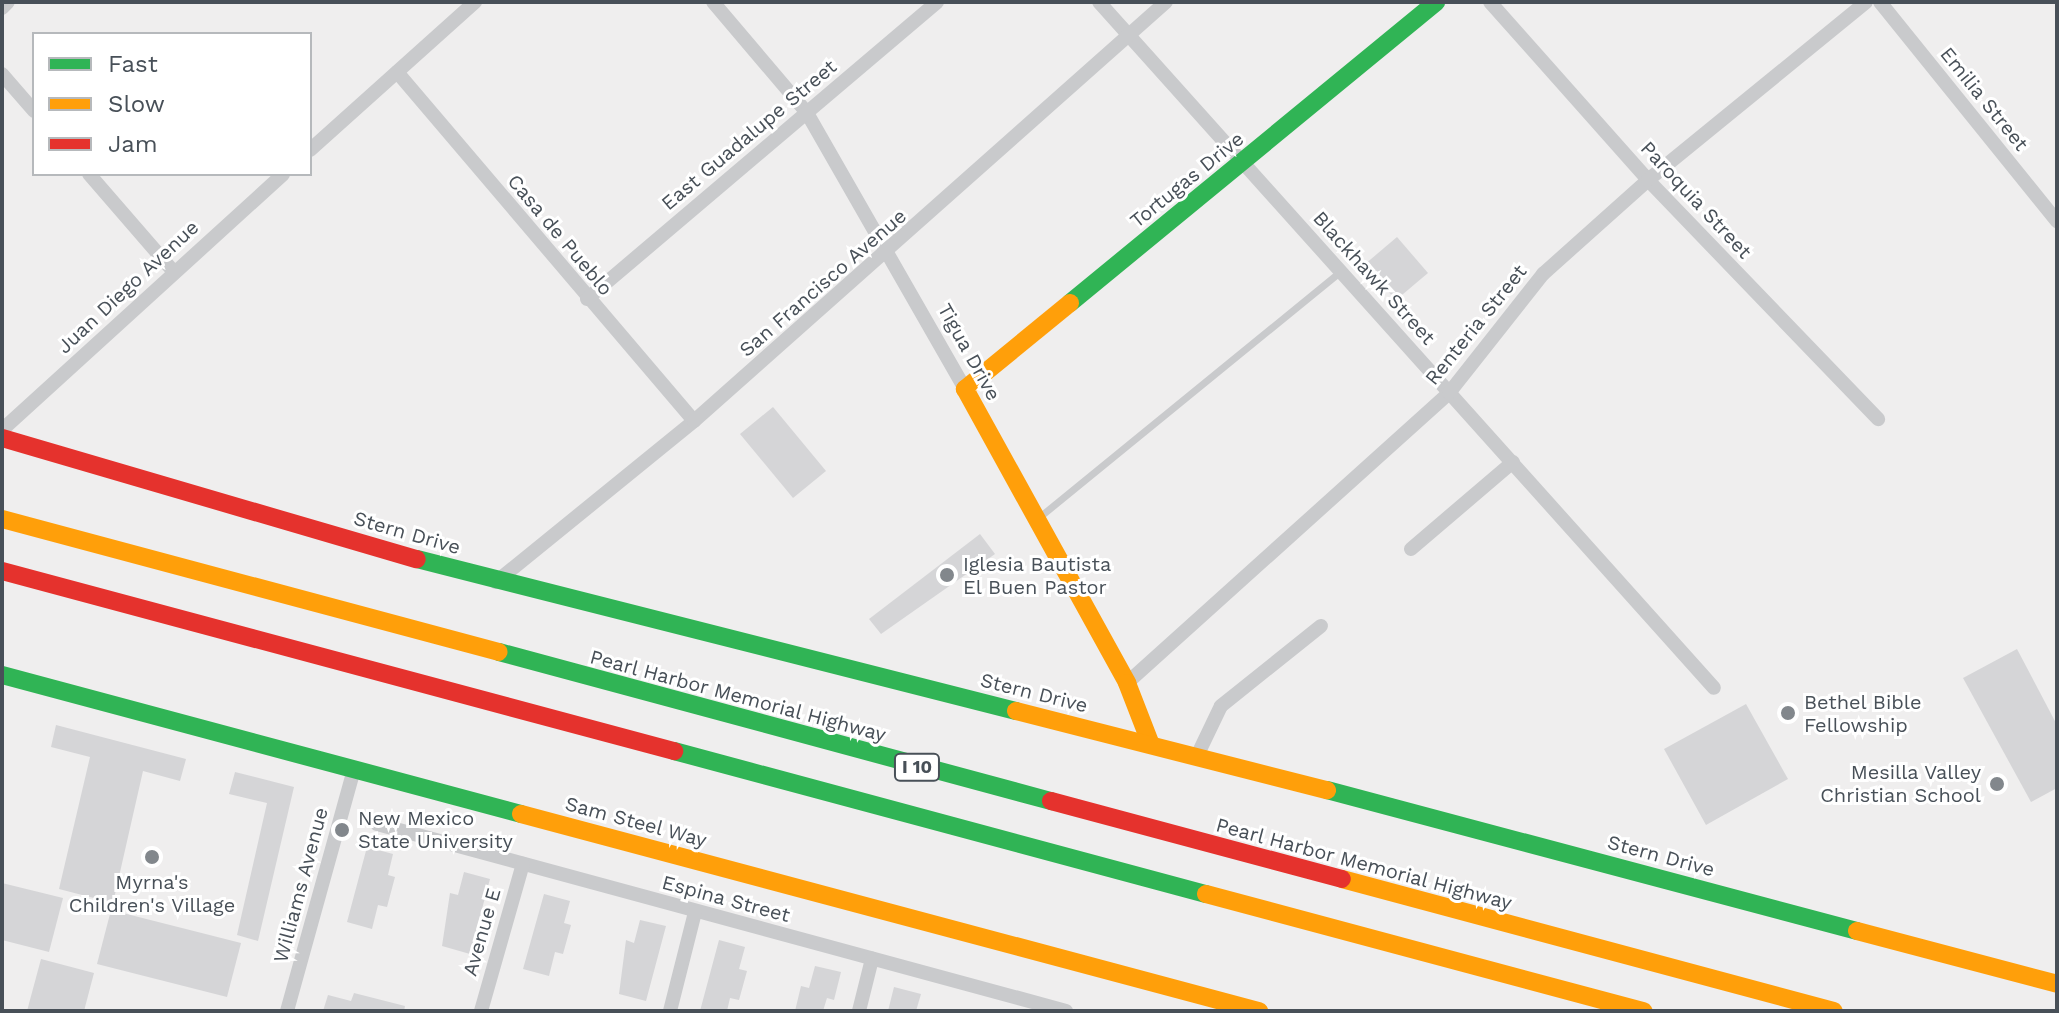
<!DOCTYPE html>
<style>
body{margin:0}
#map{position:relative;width:2059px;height:1013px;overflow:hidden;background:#efeeee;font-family:"Work Sans",sans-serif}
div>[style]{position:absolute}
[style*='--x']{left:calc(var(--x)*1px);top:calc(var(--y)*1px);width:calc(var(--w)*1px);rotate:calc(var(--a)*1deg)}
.building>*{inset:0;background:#d5d5d7}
.lane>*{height:7px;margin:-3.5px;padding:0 3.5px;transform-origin:3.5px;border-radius:3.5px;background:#c9cacc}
.street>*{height:14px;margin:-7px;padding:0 7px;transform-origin:7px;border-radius:7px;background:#c9cacc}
.fast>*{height:18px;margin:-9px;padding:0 9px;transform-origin:9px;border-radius:9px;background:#30b455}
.slow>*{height:18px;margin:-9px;padding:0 9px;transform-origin:9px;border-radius:9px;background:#ff9f0a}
.jam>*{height:18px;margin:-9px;padding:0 9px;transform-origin:9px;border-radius:9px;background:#e5322d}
.dots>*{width:22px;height:22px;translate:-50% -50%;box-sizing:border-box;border:4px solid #fff;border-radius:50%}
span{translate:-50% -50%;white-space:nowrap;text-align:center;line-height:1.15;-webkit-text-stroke:6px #fff;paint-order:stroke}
.shield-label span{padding:2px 6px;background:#fff;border:2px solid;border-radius:6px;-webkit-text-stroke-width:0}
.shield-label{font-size:18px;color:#485058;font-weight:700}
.street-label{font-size:20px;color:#485058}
.poi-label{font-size:20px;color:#485058}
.left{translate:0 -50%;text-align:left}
.right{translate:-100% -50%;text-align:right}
.frame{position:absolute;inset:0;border:4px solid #485058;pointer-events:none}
.legend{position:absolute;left:32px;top:32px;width:280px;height:144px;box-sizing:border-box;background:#fff;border:2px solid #b6b9bc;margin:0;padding:10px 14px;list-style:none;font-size:24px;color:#485058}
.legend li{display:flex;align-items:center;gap:16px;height:40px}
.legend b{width:40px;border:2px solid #b6b9bc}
</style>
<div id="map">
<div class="building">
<div style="clip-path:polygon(1397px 237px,1428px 273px,1396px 300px,1364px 265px)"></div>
<div style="clip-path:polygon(773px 407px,826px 471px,793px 498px,740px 434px)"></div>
<div style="clip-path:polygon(980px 534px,995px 554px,881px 634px,869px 619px)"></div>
<div style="clip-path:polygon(2017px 649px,2057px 725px,2057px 788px,2031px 802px,1963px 678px)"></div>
<div style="clip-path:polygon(1746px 704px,1788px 779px,1706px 825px,1664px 749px)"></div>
<div style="clip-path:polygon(56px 725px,186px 759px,180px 781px,143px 771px,113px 903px,59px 889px,90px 757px,51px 747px)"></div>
<div style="clip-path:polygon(235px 772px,294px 787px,258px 941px,237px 935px,267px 803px,229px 794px)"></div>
<div style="clip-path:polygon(367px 847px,393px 854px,388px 875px,395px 877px,387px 907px,378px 905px,372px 929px,347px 922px)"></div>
<div style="clip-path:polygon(464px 872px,490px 879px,470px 954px,442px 946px,450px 893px,458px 895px)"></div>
<div style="clip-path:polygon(2px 883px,63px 898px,49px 952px,2px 940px)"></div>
<div style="clip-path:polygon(544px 894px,570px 901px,564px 923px,571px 925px,563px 954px,555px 952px,549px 976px,523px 969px)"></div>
<div style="clip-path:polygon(111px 910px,241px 943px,227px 997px,97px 964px)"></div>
<div style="clip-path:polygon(640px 920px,666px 926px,646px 1001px,619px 994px,626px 940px,634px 943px)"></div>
<div style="clip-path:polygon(719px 940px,745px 947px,739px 969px,747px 971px,739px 1000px,730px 998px,727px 1011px,700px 1011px)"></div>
<div style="clip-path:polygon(41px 959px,94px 973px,84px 1011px,27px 1011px)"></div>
<div style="clip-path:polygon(815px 966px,841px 972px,834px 1000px,827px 998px,823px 1011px,795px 1011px,801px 986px,809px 988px)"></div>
<div style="clip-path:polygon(894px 987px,921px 994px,916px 1011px,888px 1011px)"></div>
<div style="clip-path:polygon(354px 993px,405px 1006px,404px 1011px,323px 1011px,328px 995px,351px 1001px)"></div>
</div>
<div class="lane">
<div style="--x:1038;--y:518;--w:390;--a:-39.2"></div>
</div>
<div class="street">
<div style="--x:713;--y:2;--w:145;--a:49.7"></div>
<div style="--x:807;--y:113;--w:318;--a:60.2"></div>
<div style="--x:1099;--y:2;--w:921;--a:48.12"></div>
<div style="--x:1490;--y:2;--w:238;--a:48.4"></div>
<div style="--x:1648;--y:180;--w:332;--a:46.1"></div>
<div style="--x:1880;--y:2;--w:282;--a:51.1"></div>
<div style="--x:2;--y:8;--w:8;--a:-45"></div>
<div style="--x:397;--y:72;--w:458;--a:49.6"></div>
<div style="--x:2;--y:74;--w:49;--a:49.1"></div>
<div style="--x:310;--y:150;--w:222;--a:-41.9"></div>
<div style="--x:89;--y:174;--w:128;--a:49.1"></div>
<div style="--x:587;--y:299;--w:459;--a:-40.3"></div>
<div style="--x:2;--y:430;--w:380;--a:-42.3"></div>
<div style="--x:1411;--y:549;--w:134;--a:-40.5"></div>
<div style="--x:496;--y:582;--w:255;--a:-39.1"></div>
<div style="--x:694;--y:421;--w:631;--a:-41.6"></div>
<div style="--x:1127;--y:683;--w:433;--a:-42"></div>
<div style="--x:1449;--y:393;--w:152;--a:-51.7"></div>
<div style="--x:1543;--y:274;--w:141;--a:-41.8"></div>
<div style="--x:1648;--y:180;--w:281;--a:-39.2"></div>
<div style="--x:1197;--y:756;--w:55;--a:-64.4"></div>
<div style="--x:1221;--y:706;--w:128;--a:-38.7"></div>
<div style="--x:377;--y:824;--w:714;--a:15.18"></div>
<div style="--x:287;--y:1011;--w:251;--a:-74.5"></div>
<div style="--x:481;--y:1011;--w:153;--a:-74.1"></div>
<div style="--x:670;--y:1011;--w:102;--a:-75.8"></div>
<div style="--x:859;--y:1011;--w:54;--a:-76"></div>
</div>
<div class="fast">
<div style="--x:1070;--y:303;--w:474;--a:-39.4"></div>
<div style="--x:417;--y:559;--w:618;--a:14.24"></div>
<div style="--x:499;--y:652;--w:572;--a:15.11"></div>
<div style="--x:2;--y:675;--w:537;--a:14.99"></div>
<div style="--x:674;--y:751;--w:551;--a:15.05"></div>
<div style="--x:1327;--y:790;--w:548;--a:14.9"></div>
</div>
<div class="slow">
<div style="--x:1070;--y:303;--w:136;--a:140.7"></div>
<div style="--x:965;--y:389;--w:336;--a:61.1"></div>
<div style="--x:1127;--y:683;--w:66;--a:68.8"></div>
<div style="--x:2;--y:519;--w:514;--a:14.98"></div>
<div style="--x:1016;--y:711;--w:321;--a:14.3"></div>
<div style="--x:521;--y:814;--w:764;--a:14.95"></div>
<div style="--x:1342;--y:879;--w:509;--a:15.02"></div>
<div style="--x:1206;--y:894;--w:453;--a:15"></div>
<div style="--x:1857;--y:931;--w:207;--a:14.8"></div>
</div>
<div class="jam">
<div style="--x:2;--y:438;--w:432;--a:16.3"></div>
<div style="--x:2;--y:571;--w:696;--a:15"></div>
<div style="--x:1051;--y:801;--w:301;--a:15"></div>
</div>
<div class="dots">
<div style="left:947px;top:575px;background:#82878c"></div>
<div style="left:1788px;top:713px;background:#82878c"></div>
<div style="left:1997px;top:784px;background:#82878c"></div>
<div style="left:342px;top:830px;background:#82878c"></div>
<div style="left:152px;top:857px;background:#82878c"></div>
</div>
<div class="shield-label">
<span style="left:917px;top:767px">I 10</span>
</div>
<div class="street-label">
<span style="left:1984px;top:99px;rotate:51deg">Emilia Street</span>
<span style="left:749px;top:135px;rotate:-40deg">East Guadalupe Street</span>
<span style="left:1187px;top:180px;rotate:-39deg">Tortugas Drive</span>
<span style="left:1696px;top:200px;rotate:47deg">Paroquia Street</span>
<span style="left:560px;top:235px;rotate:50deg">Casa de Pueblo</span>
<span style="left:1374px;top:278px;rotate:48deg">Blackhawk Street</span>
<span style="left:823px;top:283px;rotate:-41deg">San Francisco Avenue</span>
<span style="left:128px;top:287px;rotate:-43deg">Juan Diego Avenue</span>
<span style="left:1476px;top:325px;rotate:-51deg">Renteria Street</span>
<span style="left:969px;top:352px;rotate:61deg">Tigua Drive</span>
<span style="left:407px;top:533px;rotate:16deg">Stern Drive</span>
<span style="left:1034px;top:693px;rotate:14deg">Stern Drive</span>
<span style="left:738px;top:696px;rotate:15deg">Pearl Harbor Memorial Highway</span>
<span style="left:636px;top:822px;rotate:15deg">Sam Steel Way</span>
<span style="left:1661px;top:856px;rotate:15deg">Stern Drive</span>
<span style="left:1364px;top:864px;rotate:15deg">Pearl Harbor Memorial Highway</span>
<span style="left:301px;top:885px;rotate:-75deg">Williams Avenue</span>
<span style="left:726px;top:899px;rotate:15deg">Espina Street</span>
<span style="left:482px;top:932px;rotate:-74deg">Avenue E</span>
</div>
<div class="poi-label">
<span class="left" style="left:963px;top:576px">Iglesia Bautista<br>El Buen Pastor</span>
<span class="left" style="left:1804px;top:714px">Bethel Bible<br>Fellowship</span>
<span class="right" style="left:1981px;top:784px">Mesilla Valley<br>Christian School</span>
<span class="left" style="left:358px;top:830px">New Mexico<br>State University</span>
<span style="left:152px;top:894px">Myrna's<br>Children's Village</span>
</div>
<div class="frame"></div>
<ul class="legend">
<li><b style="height:10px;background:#30b455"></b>Fast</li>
<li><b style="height:10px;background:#ff9f0a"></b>Slow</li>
<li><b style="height:10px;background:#e5322d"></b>Jam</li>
</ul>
</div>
